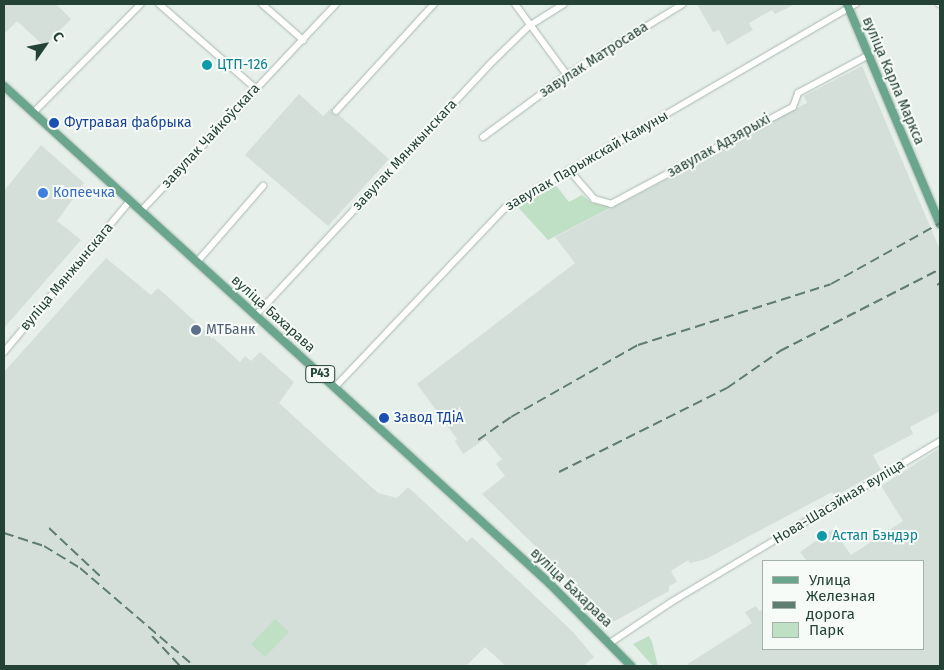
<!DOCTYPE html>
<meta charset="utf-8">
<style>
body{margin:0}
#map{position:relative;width:944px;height:670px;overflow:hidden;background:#e6efea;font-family:"Fira Sans",sans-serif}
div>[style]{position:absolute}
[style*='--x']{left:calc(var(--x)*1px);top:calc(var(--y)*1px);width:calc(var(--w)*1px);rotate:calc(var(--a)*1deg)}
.built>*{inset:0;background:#d4dfd9}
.green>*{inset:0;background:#bfe0c4}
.roads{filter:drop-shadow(0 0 1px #a8b8b0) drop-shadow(0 0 1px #a8b8b0)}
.minor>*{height:6px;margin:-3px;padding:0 3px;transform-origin:3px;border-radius:3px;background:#fff}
.major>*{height:8px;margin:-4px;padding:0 4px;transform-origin:4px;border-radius:4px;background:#6aa58e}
.rail>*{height:2px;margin-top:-1px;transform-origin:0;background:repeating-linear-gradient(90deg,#5f7d71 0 10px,transparent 0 15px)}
.dots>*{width:14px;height:14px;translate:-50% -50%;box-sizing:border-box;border:2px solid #f7fbf8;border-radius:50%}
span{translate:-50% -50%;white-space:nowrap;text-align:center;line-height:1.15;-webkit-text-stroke:4px #f7fbf8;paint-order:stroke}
.shield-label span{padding:1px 4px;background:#f7fbf8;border:1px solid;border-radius:4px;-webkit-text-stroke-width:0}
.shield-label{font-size:12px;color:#244236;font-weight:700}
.street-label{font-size:14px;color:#244236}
.culture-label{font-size:14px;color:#0d838f}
.left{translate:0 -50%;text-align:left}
.transit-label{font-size:14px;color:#164399}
.shop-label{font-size:14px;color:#366cbe}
.service-label{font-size:14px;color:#4e5e75}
.frame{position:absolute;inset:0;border:5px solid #244236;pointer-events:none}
.legend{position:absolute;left:762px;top:560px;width:162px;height:90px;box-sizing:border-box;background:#f7fbf8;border:1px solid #a3b1aa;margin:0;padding:6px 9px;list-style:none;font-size:15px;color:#244236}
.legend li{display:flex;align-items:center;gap:10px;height:25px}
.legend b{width:25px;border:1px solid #a3b1aa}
.north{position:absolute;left:20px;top:20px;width:50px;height:50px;-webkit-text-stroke:4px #f7fbf8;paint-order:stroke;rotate:57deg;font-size:14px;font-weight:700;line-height:20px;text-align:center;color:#244236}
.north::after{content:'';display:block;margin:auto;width:18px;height:22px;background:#244236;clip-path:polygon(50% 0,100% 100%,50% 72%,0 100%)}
</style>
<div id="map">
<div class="built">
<div style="clip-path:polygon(4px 4px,56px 4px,71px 19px,44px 46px,17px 21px,4px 34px)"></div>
<div style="clip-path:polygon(697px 4px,795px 4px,775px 14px,772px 10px,749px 23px,753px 30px,727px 45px,719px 30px,713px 32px)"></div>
<div style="clip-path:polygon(862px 66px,940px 250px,940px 411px,910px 427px,913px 434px,873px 455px,881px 470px,835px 496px,832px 492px,706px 559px,690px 563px,688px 560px,671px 571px,677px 582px,669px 586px,669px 591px,613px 622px,482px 494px,505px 476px,496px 464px,502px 459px,485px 439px,463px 454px,455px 441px,457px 439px,417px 384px,575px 263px,555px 237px,721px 151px,719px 147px,807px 103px,804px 96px)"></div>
<div style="clip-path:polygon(299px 94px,323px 116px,331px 108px,389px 159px,328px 226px,245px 155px)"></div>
<div style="clip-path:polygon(41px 145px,84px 183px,57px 221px,81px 240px,4px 328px,4px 191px)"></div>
<div style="clip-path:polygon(106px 258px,151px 295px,158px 288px,240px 362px,245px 356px,251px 361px,260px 352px,294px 382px,279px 403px,378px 493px,397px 498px,408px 487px,467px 542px,472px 537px,573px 632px,594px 657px,583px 666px,506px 666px,485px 647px,466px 666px,4px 666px,4px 372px)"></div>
<div style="clip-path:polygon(940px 448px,940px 666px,690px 666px,688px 664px,752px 623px,745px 612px,756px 606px,759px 611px,763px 610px,763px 649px,923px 649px,923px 561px,807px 561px,800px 552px,833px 529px,851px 555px,903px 521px,881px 486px)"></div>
</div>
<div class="green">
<div style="clip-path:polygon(554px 183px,569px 202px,582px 195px,592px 203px,612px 207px,548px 240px,516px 205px)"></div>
<div style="clip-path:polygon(275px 619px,289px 632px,265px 657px,251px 644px)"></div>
<div style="clip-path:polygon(649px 636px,652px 642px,658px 666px,653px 666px,633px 644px)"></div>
</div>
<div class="roads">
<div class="minor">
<div style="--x:159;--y:4;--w:128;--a:41.2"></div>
<div style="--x:262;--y:4;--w:55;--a:41.3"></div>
<div style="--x:515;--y:4;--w:88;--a:53.8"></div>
<div style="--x:939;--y:4;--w:1;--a:0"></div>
<div style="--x:336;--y:111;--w:145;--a:-47.5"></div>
<div style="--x:33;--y:113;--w:153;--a:-45.3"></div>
<div style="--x:483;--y:137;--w:104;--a:-36.4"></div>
<div style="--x:567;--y:75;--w:136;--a:-31.5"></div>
<div style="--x:569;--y:170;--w:38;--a:49"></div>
<div style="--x:594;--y:199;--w:18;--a:16"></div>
<div style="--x:611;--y:204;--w:206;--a:-28.1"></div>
<div style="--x:793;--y:107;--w:15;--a:-70"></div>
<div style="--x:798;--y:93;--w:81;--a:-28.2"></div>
<div style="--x:141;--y:211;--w:284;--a:-46.7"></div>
<div style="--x:197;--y:262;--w:101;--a:-49"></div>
<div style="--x:256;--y:315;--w:342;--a:-47"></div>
<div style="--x:489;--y:65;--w:56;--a:-44.3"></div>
<div style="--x:529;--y:26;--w:41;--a:-32.2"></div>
<div style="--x:4;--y:352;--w:197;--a:-50.2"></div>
<div style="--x:335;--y:387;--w:247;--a:-46.5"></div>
<div style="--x:505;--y:208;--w:406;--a:-30.2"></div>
<div style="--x:610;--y:643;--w:76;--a:-33.7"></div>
<div style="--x:673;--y:601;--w:311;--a:-30.9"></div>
</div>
<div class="major">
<div style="--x:847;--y:4;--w:239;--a:67.1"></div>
<div style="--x:4;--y:86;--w:738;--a:42.36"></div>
<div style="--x:549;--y:583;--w:117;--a:45.3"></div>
</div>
</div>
<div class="rail">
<div style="--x:937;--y:285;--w:4;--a:-34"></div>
<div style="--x:478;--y:440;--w:40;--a:-34.9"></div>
<div style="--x:511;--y:417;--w:146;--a:-29.6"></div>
<div style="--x:638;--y:345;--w:202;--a:-17.5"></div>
<div style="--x:831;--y:284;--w:125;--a:-29.2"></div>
<div style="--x:559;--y:472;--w:188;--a:-26.6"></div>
<div style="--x:727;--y:388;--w:65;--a:-34.9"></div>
<div style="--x:780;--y:351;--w:180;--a:-27.1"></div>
<div style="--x:49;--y:528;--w:70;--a:43.3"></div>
<div style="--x:4;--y:533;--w:42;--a:18"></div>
<div style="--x:44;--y:546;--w:42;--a:31.4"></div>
<div style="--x:80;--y:568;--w:150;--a:40.7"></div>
<div style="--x:152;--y:636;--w:41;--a:47"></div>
</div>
<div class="dots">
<div style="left:207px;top:65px;background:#0f9aa8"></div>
<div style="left:54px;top:123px;background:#1a4fb4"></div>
<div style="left:43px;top:193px;background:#3f7fe0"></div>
<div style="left:196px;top:330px;background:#5c6f8a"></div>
<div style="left:384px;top:418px;background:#1a4fb4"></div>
<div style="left:822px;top:536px;background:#0f9aa8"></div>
</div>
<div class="shield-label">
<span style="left:320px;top:374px">Р43</span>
</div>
<div class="street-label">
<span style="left:594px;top:60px;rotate:-33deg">завулак Матросава</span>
<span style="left:893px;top:81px;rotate:67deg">вуліца Карла Маркса</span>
<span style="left:211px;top:136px;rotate:-47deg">завулак Чайкоўскага</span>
<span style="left:719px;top:146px;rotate:-29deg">завулак Адзярыхі</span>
<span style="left:405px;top:155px;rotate:-47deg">завулак Мянжынскага</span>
<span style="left:587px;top:161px;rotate:-30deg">завулак Парыжскай Камуны</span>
<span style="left:67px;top:277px;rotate:-50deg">вуліца Мянжынскага</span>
<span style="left:273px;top:314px;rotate:42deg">вуліца Бахарава</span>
<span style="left:839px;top:502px;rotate:-31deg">Нова-Шасэйная вуліца</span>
<span style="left:571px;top:588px;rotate:44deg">вуліца Бахарава</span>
</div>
<div class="culture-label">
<span class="left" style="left:217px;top:65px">ЦТП-126</span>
<span class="left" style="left:832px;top:536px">Астап Бэндэр</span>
</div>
<div class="transit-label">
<span class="left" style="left:64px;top:123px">Футравая фабрыка</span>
<span class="left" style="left:394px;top:418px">Завод ТДіА</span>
</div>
<div class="shop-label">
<span class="left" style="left:53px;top:193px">Копеечка</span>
</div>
<div class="service-label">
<span class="left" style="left:206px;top:330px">МТБанк</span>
</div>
<div class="frame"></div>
<ul class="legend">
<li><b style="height:6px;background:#6aa58e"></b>Улица</li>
<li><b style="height:6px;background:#5f7d71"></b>Железная дорога</li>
<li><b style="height:14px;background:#bfe0c4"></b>Парк</li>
</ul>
<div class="north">С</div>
</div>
